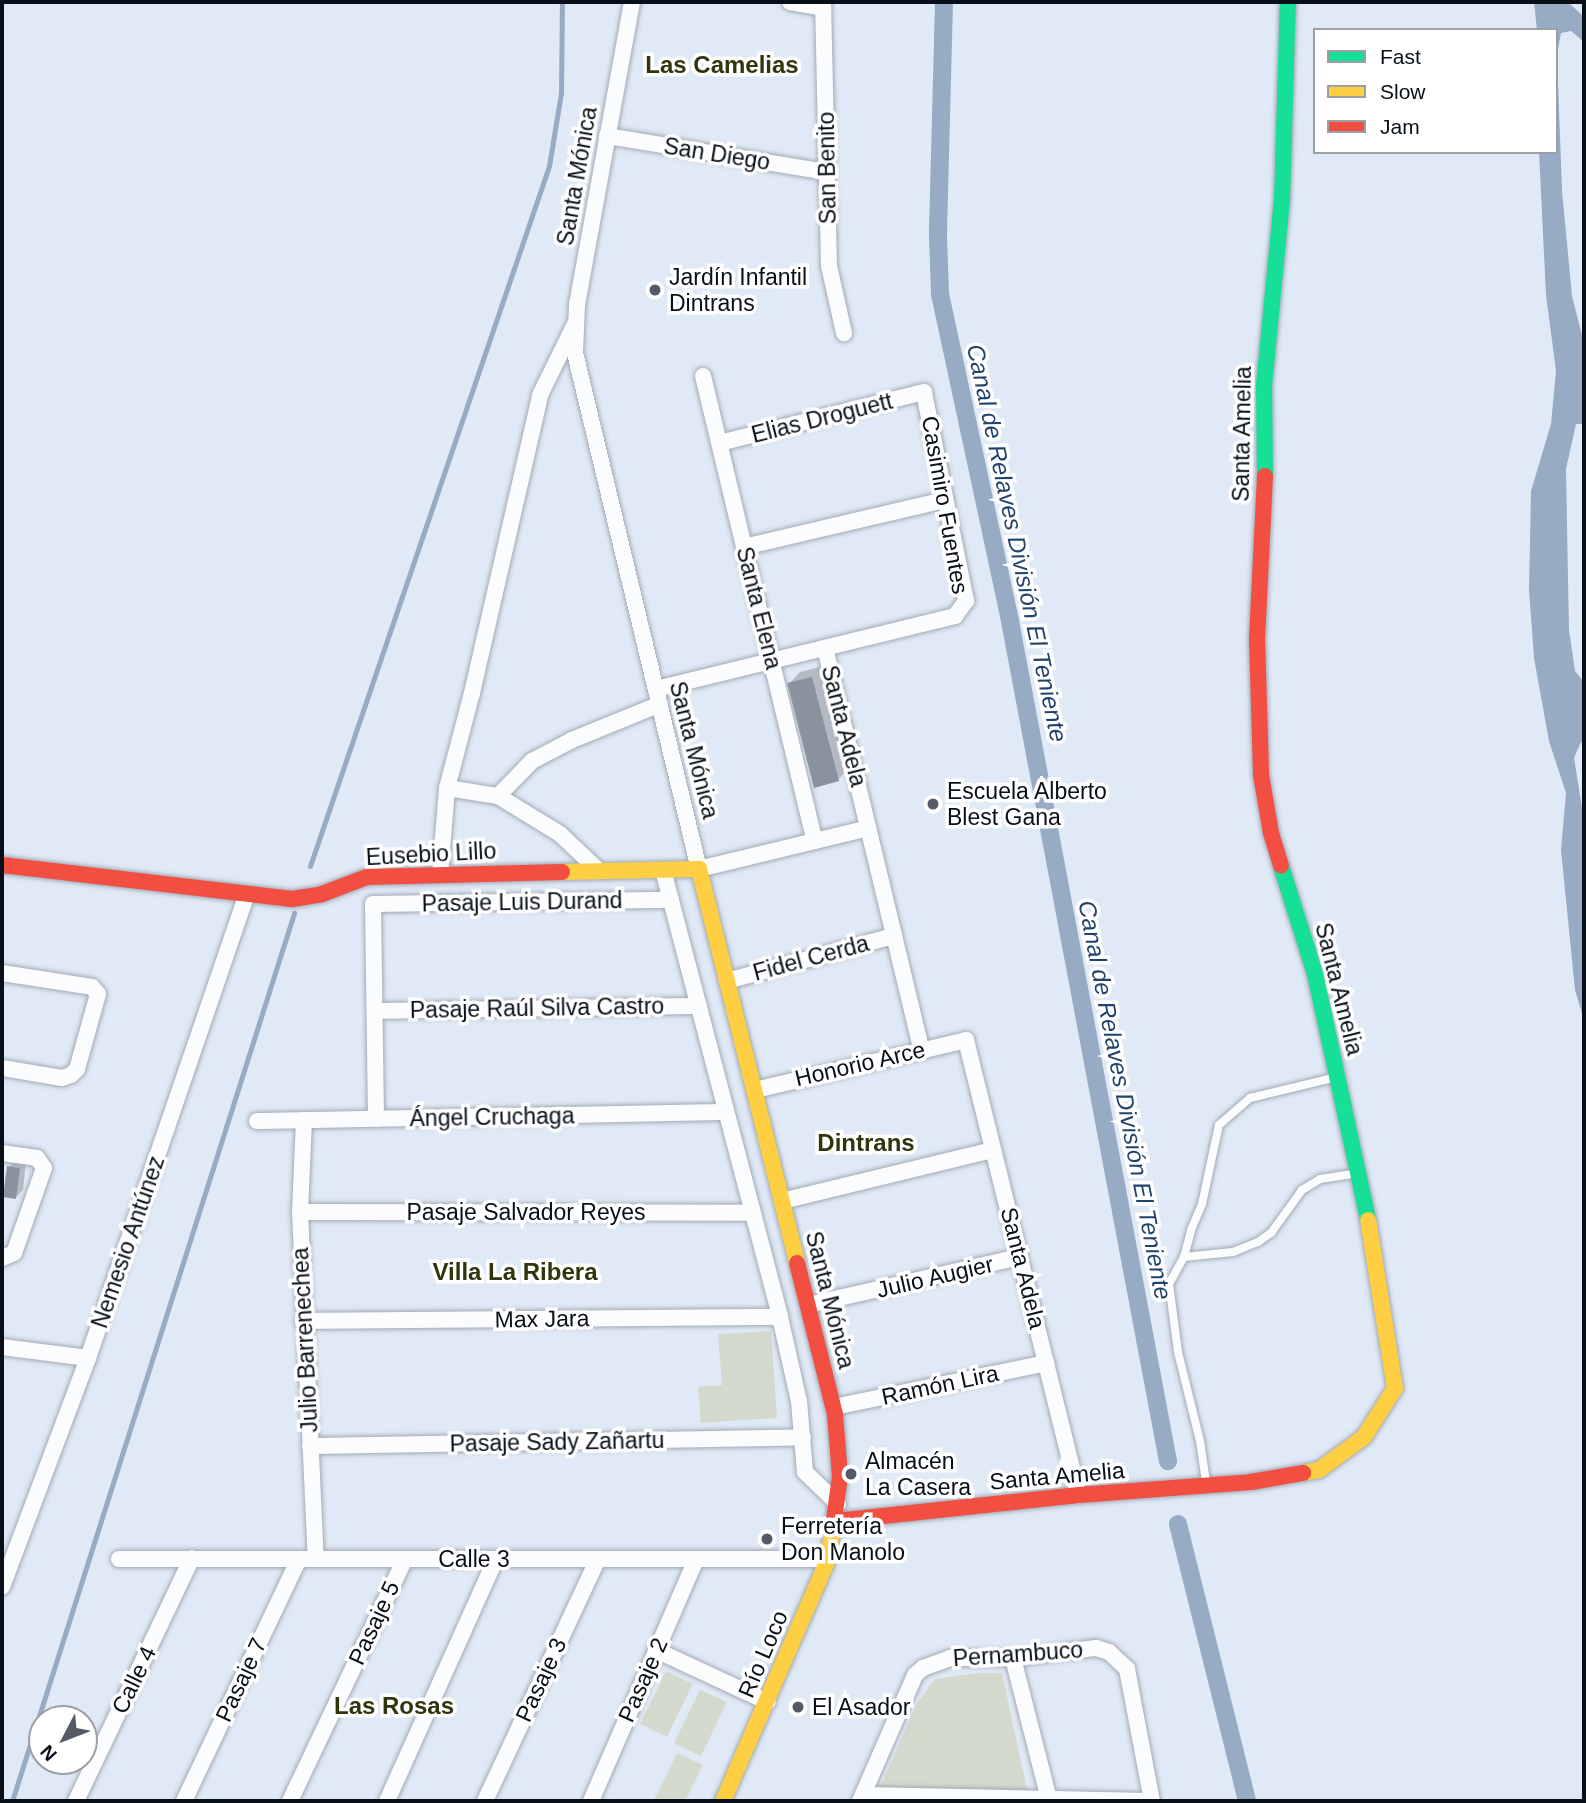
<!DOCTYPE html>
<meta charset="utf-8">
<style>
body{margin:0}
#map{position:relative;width:1586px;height:1803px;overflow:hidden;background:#e0e9f6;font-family:Arial,sans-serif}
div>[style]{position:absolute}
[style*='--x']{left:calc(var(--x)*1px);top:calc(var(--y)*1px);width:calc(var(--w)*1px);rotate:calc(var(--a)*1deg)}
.green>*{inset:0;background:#d3dacd}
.water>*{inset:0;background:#97abc4}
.shadow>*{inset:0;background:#0003}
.stream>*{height:5px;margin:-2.5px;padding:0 2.5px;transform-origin:2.5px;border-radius:2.5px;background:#97abc4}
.canal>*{height:18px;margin:-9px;padding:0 9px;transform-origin:9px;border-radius:9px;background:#97abc4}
.building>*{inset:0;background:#8a929d}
.roads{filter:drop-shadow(0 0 2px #a2aab4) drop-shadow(0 0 2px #a2aab4)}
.lane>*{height:8px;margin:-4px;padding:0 4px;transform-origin:4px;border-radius:4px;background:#fafcfe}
.street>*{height:16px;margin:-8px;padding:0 8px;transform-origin:8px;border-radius:8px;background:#fafcfe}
.fast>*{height:16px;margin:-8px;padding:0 8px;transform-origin:8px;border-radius:8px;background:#16e098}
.slow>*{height:16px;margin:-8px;padding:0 8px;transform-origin:8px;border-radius:8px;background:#ffcf43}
.jam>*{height:16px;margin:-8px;padding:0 8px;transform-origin:8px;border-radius:8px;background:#f24e42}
.dots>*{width:19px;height:19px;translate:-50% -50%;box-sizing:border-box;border:4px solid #fff;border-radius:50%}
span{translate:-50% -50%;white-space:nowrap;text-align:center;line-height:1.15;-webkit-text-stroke:7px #fff;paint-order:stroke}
.street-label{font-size:23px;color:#080f18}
.poi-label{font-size:23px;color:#080f18}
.left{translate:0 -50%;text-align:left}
.neighbourhood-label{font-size:24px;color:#31350c;font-weight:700}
.water-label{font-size:24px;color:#20436d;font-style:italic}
.frame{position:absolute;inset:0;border:4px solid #080f18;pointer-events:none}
.legend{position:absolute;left:1313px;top:28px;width:245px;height:126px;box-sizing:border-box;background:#fff;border:2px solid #9c9fa3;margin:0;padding:9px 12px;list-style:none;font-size:21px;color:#080f18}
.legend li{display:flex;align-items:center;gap:14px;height:35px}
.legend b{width:35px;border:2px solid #9c9fa3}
.north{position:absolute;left:28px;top:1705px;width:70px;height:70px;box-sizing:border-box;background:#fff;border:2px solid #9c9fa3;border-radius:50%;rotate:228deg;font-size:19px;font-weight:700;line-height:28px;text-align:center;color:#080f18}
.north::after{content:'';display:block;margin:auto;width:24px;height:32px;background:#545b66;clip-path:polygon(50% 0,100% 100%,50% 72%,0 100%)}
</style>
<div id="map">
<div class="green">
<div style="clip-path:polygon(771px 1331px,777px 1418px,701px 1423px,698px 1387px,722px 1385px,718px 1334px)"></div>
<div style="clip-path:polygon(666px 1671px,693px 1684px,667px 1737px,640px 1724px)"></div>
<div style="clip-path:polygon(976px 1673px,1002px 1673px,1028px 1794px,879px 1790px,917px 1703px,935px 1679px)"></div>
<div style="clip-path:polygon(700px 1690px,727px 1702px,701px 1756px,674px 1743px)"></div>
<div style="clip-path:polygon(677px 1753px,703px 1765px,685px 1801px,656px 1801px,654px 1800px)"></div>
</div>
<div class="water">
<div style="clip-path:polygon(1534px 2px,1568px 2px,1584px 17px,1584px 42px,1571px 31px,1561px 33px,1557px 54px,1562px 191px,1572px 296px,1584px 343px,1584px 424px,1576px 424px,1566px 469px,1569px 630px,1575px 671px,1584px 682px,1584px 743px,1581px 742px,1574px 758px,1584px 820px,1584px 1020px,1575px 990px,1561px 850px,1566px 793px,1549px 741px,1534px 658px,1529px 590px,1531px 491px,1551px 424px,1556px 371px,1546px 295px,1539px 152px,1556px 152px,1556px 30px,1537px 30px)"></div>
</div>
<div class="shadow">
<div style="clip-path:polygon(823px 666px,849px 768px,838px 780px,789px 684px,800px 672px)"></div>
<div style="clip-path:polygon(16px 1160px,26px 1161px,23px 1190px,16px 1197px,9px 1167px)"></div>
</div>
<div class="stream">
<div style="--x:310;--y:866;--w:740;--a:-71.15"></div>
<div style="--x:549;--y:166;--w:74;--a:-80.7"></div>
<div style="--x:561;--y:93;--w:91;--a:-89.4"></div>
<div style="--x:12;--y:1801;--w:932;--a:-72.38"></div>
</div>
<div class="canal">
<div style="--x:944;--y:2;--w:234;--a:91.5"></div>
<div style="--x:938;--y:236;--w:58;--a:88"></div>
<div style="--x:940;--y:294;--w:334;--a:77.9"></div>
<div style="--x:1010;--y:621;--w:855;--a:79.35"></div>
<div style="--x:1178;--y:1524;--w:285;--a:76"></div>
</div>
<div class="building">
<div style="clip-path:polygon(812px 677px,839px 781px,814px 788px,787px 683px)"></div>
<div style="clip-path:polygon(7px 1166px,20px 1168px,16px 1199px,3px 1197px)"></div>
</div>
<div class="roads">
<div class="lane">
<div style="--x:1184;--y:1257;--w:49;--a:-5.8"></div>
<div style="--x:1233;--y:1252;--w:27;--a:-22"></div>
<div style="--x:1258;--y:1242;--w:16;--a:-35"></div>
<div style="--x:1271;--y:1233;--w:53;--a:-54.2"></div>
<div style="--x:1302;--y:1190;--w:21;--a:-31"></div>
<div style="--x:1320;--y:1179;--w:37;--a:-9"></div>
<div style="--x:1206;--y:1482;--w:41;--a:-98.3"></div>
<div style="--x:1200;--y:1441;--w:92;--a:-103.9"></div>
<div style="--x:1178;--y:1352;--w:69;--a:-97.5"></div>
<div style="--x:1169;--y:1284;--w:31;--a:-61"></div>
<div style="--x:1184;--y:1257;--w:28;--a:-75"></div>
<div style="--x:1191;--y:1230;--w:28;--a:-67"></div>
<div style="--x:1202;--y:1204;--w:81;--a:-77.9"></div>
<div style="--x:1219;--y:1125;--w:41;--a:-41.1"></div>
<div style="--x:1250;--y:1098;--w:89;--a:-13.6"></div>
</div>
<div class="street">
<div style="--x:632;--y:2;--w:308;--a:100.3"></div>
<div style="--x:577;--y:305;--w:48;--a:92.4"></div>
<div style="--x:575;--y:353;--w:531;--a:76.49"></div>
<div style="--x:699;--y:869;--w:174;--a:-13.6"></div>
<div style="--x:790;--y:2;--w:34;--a:10"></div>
<div style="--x:823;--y:2;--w:264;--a:88.7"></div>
<div style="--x:829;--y:266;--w:69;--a:77.4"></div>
<div style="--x:607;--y:136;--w:223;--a:9.3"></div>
<div style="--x:703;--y:376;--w:478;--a:76.5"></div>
<div style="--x:744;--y:547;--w:206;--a:-13.2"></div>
<div style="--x:825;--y:648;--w:412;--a:76.5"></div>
<div style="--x:656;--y:689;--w:308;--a:-13.7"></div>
<div style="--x:955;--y:616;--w:19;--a:-54"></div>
<div style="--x:966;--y:601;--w:213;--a:-101.4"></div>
<div style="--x:924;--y:392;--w:211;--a:166"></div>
<div style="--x:447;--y:788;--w:52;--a:8.9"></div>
<div style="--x:498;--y:796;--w:73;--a:31.5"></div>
<div style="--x:560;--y:834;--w:54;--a:43.5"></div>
<div style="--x:498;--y:796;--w:49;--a:-45.8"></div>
<div style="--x:532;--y:761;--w:45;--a:-27.7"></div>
<div style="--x:572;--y:740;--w:95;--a:-22.2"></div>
<div style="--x:663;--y:870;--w:462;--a:75.3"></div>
<div style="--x:780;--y:1317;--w:86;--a:77.3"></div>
<div style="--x:799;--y:1401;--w:71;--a:85.2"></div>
<div style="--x:805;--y:1472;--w:46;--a:44.1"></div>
<div style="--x:440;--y:875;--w:87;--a:-85.4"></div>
<div style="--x:447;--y:788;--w:98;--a:-75.3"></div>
<div style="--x:472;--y:693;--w:306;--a:-77.1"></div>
<div style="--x:540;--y:395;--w:77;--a:-63.8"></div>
<div style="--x:2;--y:973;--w:91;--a:8.8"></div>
<div style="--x:92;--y:987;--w:9;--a:49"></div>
<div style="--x:98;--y:994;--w:78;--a:105.6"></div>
<div style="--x:77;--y:1069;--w:8;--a:135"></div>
<div style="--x:71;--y:1075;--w:9;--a:162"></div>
<div style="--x:62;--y:1078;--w:61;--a:-170.5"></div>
<div style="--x:727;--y:981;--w:173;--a:-15.1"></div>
<div style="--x:375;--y:1011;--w:324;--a:-0.9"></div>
<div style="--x:755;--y:1090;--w:217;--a:-13.3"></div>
<div style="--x:966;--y:1040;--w:469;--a:76.1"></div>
<div style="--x:376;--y:1119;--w:215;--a:-90.8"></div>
<div style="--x:373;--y:904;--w:298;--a:-0.8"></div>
<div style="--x:304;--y:1120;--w:92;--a:92.5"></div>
<div style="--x:300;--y:1212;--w:347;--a:87.4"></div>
<div style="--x:257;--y:1121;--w:469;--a:-1.1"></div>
<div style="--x:2;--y:1153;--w:35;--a:8"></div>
<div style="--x:37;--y:1158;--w:12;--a:55"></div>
<div style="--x:44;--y:1168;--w:90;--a:109.4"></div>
<div style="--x:14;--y:1253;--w:13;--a:157"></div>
<div style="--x:782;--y:1201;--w:217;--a:-13.6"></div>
<div style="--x:300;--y:1212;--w:453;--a:0.1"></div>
<div style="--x:808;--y:1305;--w:217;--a:-12.8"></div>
<div style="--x:303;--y:1321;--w:477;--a:-0.5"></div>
<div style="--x:2;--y:1347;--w:87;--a:7.3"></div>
<div style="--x:834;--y:1407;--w:217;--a:-11.7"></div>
<div style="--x:310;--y:1446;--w:493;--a:-1"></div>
<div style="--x:119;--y:1559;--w:709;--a:0"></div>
<div style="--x:2;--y:1587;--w:245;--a:-69.4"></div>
<div style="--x:88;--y:1358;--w:490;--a:-71.1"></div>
<div style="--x:656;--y:1650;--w:123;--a:24.9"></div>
<div style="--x:1013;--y:1658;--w:146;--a:75.7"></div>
<div style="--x:863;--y:1795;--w:288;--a:1.2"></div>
<div style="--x:76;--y:1801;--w:269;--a:-64.5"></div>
<div style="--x:184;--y:1801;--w:268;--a:-64.6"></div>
<div style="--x:290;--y:1801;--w:268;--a:-64.6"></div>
<div style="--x:387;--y:1801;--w:265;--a:-65.8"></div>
<div style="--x:485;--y:1801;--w:267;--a:-65"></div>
<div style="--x:591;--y:1801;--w:264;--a:-66.5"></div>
<div style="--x:860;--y:1801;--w:137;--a:-66.4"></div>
<div style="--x:915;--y:1675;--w:11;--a:-41"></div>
<div style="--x:923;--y:1668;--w:29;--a:-20"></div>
<div style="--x:950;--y:1658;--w:63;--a:0"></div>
<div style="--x:1013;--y:1658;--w:84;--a:-6.9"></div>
<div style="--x:1096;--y:1648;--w:14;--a:17"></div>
<div style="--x:1109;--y:1652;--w:25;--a:43"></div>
<div style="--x:1127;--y:1669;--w:134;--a:79.3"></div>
</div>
<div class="fast">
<div style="--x:1265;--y:476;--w:90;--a:-90.6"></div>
<div style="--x:1264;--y:386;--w:187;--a:-84.5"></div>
<div style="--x:1282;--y:200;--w:198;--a:-88.3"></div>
<div style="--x:1281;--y:866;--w:113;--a:72.5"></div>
<div style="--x:1315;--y:974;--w:252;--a:77.8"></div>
</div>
<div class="slow">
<div style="--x:562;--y:872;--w:137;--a:-1.3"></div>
<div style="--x:699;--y:869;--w:406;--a:76"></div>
<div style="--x:1303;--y:1473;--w:16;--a:-11"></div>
<div style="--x:1319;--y:1470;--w:56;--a:-36.3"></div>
<div style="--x:1364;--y:1437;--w:58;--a:-57.7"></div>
<div style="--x:1395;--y:1388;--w:170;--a:-99.1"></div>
<div style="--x:723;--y:1801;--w:264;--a:-66.5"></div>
<div style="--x:828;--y:1559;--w:32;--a:-81"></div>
</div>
<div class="jam">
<div style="--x:1265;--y:476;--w:162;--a:92.8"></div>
<div style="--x:1257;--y:638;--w:137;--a:88.3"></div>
<div style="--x:1261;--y:775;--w:59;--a:80.2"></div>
<div style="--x:1271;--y:833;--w:34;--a:73"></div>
<div style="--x:2;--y:865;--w:292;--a:6.7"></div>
<div style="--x:292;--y:899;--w:30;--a:-9"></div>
<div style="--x:322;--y:894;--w:48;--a:-20.7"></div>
<div style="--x:367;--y:877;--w:195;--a:-1.5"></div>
<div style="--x:797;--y:1263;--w:156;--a:75.9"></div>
<div style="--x:835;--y:1414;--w:62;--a:85.4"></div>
<div style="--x:840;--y:1476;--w:51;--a:97.8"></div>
<div style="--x:836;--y:1521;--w:244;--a:-6.1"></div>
<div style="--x:1079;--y:1495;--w:172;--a:-4.3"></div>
<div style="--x:1251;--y:1482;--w:53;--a:-9.8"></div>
</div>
</div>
<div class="dots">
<div style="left:655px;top:290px;background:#545b66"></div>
<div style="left:933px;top:804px;background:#545b66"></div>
<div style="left:851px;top:1474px;background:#545b66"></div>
<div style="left:767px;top:1539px;background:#545b66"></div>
<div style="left:798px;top:1707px;background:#545b66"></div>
</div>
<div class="street-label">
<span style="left:717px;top:154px;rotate:9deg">San Diego</span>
<span style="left:827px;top:168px;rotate:-91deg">San Benito</span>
<span style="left:577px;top:176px;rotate:-80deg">Santa Mónica</span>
<span style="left:822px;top:418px;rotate:-14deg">Elias Droguett</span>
<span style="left:1242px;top:434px;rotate:-89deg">Santa Amelia</span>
<span style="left:945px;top:505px;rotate:80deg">Casimiro Fuentes</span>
<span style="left:759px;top:608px;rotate:76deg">Santa Elena</span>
<span style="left:844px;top:726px;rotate:76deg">Santa Adela</span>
<span style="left:694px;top:750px;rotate:76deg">Santa Mónica</span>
<span style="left:431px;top:854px;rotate:-3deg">Eusebio Lillo</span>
<span style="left:522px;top:902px;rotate:-1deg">Pasaje Luis Durand</span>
<span style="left:811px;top:958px;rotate:-15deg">Fidel Cerda</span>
<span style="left:1339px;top:989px;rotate:76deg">Santa Amelia</span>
<span style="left:537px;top:1008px;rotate:-1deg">Pasaje Raúl Silva Castro</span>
<span style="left:860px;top:1064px;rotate:-13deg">Honorio Arce</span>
<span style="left:492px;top:1117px;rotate:-1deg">Ángel Cruchaga</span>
<span style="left:526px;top:1212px">Pasaje Salvador Reyes</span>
<span style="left:128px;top:1242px;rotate:-71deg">Nemesio Antúnez</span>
<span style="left:1023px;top:1268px;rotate:76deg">Santa Adela</span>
<span style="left:935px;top:1277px;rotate:-13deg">Julio Augier</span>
<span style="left:830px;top:1300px;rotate:76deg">Santa Mónica</span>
<span style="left:542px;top:1319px;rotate:-1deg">Max Jara</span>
<span style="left:305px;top:1340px;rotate:-93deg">Julio Barrenechea</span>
<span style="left:940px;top:1385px;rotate:-12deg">Ramón Lira</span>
<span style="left:557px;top:1442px;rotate:-1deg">Pasaje Sady Zañartu</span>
<span style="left:1057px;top:1476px;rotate:-5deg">Santa Amelia</span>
<span style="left:474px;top:1559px">Calle 3</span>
<span style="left:374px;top:1623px;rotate:-65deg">Pasaje 5</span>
<span style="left:763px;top:1654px;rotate:-67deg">Río Loco</span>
<span style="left:1018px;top:1654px;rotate:-4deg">Pernambuco</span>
<span style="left:134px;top:1680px;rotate:-64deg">Calle 4</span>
<span style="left:241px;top:1680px;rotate:-65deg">Pasaje 7</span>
<span style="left:541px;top:1680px;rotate:-65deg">Pasaje 3</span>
<span style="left:643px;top:1680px;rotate:-66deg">Pasaje 2</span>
</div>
<div class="poi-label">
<span class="left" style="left:669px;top:290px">Jardín Infantil<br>Dintrans</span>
<span class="left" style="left:947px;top:804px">Escuela Alberto<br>Blest Gana</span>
<span class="left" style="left:865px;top:1474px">Almacén<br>La Casera</span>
<span class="left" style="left:781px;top:1539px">Ferretería<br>Don Manolo</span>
<span class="left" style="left:812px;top:1707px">El Asador</span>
</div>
<div class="neighbourhood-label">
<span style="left:722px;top:65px">Las Camelias</span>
<span style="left:866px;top:1143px">Dintrans</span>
<span style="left:515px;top:1272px">Villa La Ribera</span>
<span style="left:394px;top:1706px">Las Rosas</span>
</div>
<div class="water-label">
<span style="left:1017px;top:543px;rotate:78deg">Canal de Relaves División El Teniente</span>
<span style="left:1125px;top:1100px;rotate:79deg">Canal de Relaves División El Teniente</span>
</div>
<div class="frame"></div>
<ul class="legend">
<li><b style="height:9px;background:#16e098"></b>Fast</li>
<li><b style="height:9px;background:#ffcf43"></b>Slow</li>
<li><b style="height:9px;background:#f24e42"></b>Jam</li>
</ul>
<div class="north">N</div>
</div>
